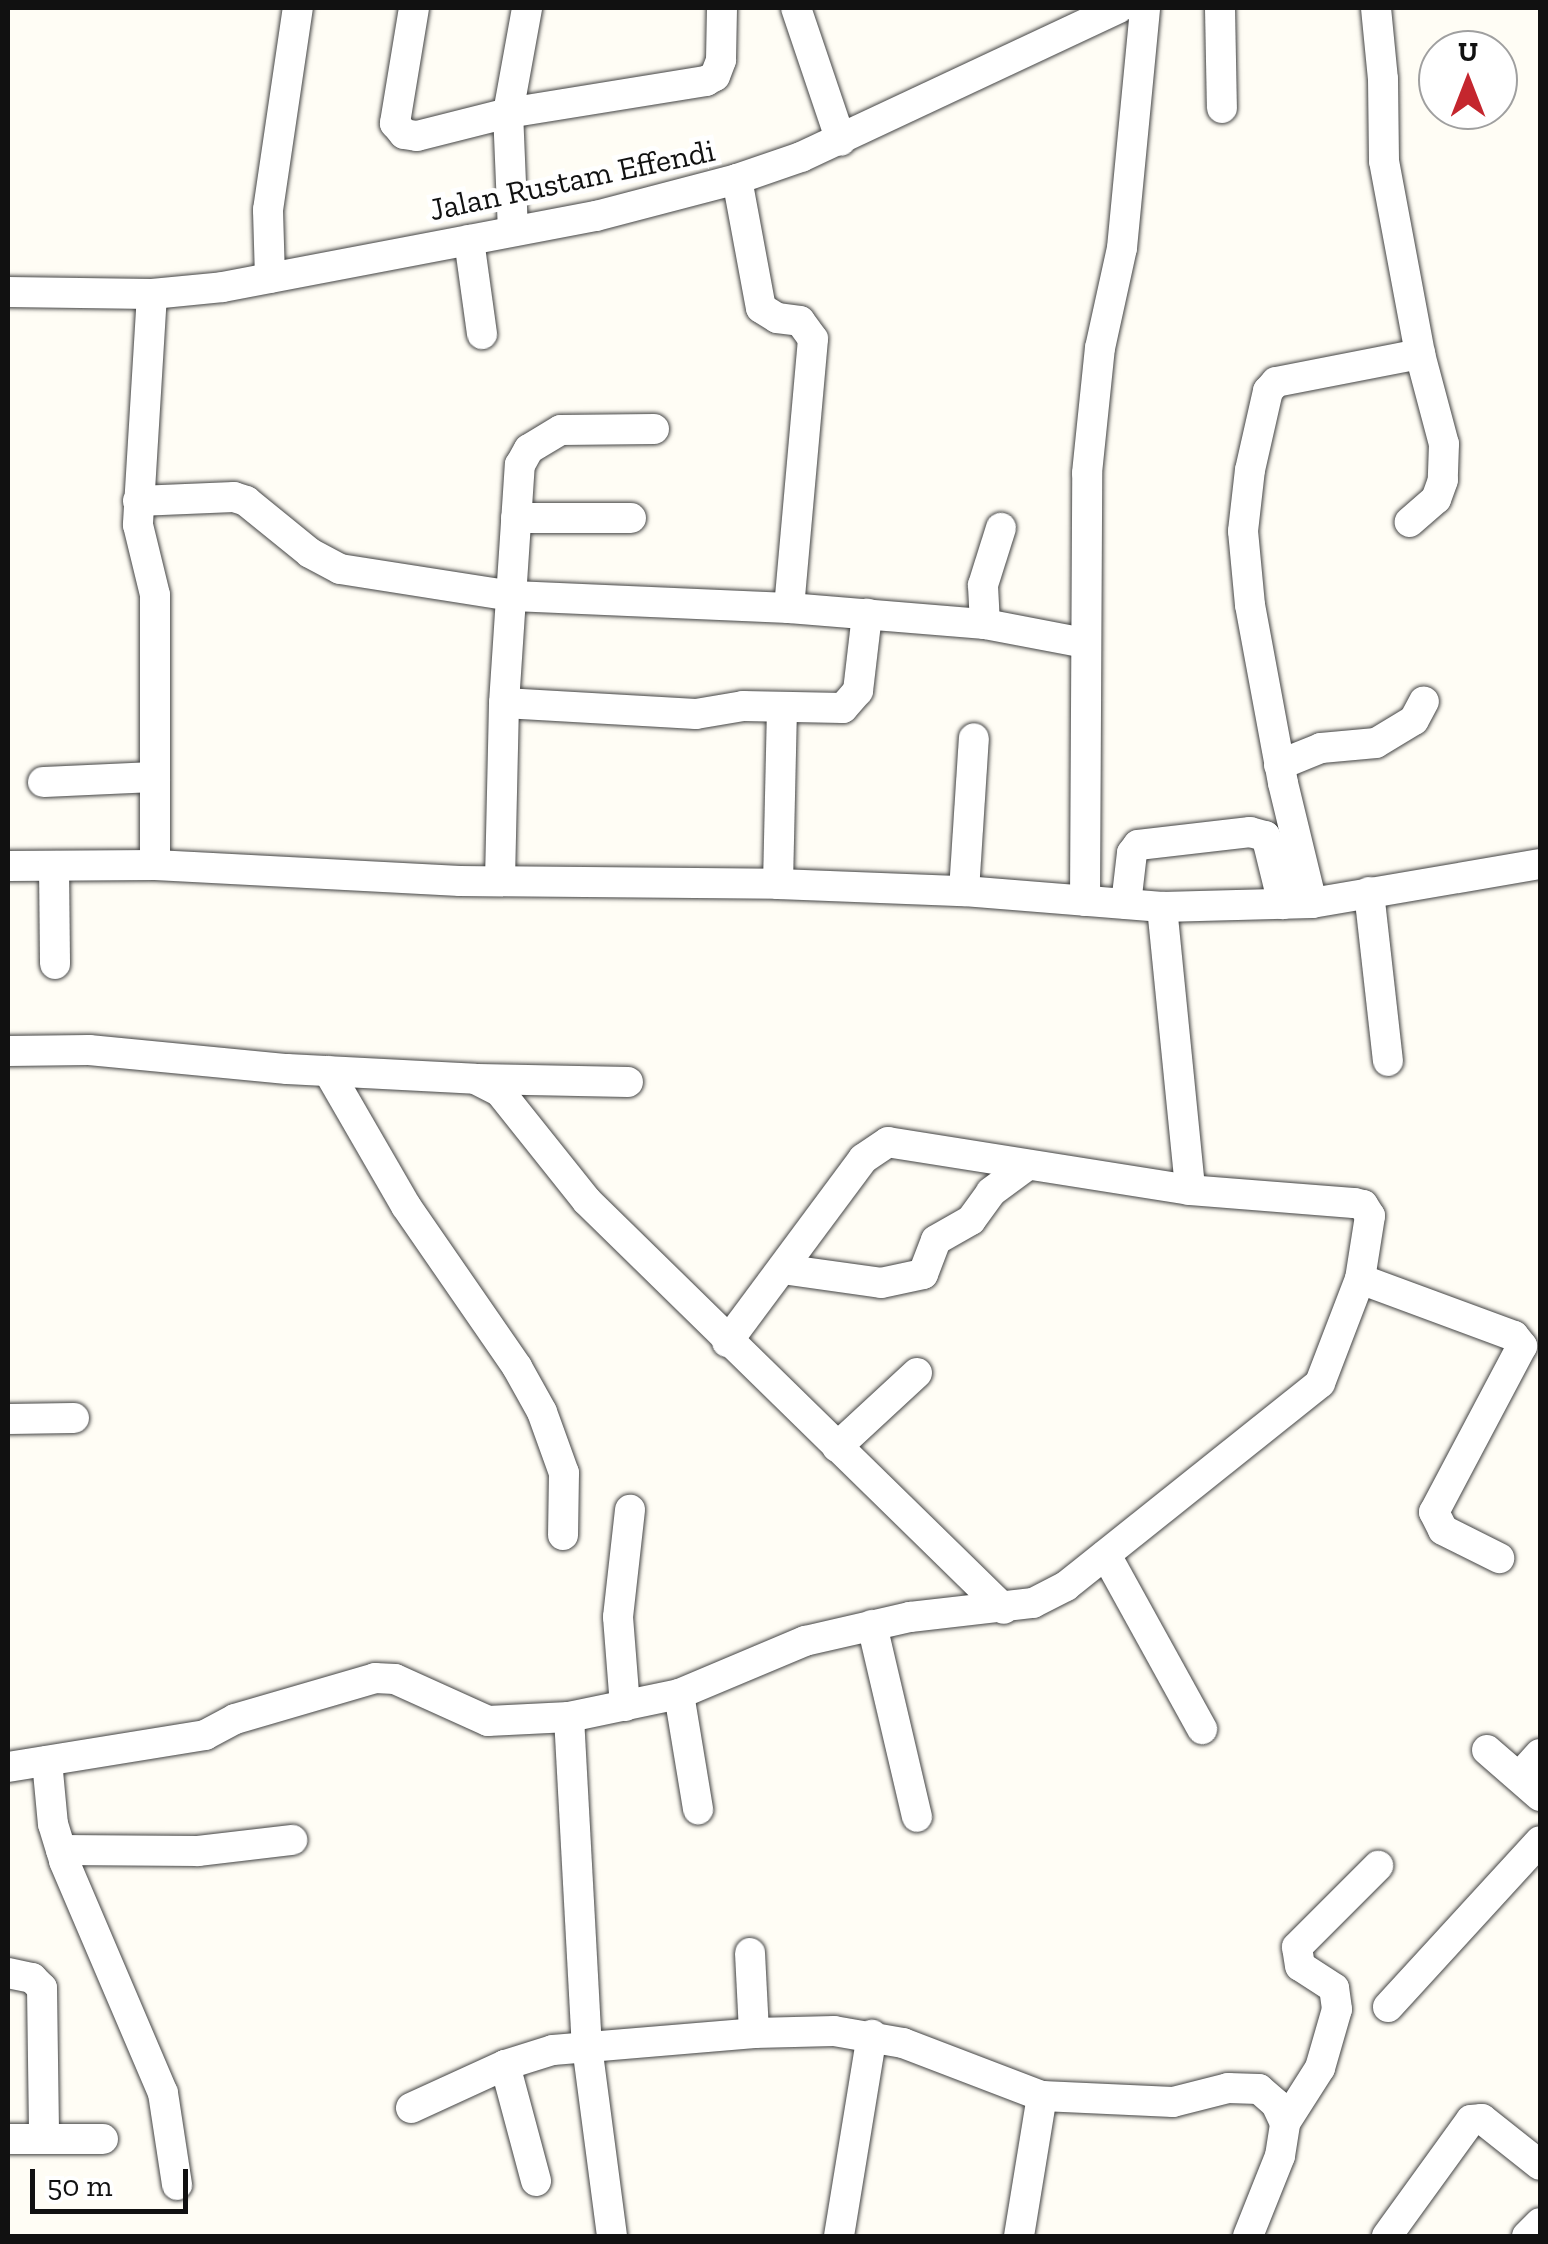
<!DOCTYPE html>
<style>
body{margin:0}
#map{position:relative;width:1548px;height:2244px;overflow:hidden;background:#fffdf5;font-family:"Zilla Slab",serif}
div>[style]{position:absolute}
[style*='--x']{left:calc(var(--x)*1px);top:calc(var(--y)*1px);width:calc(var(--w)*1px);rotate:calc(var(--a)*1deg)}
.roads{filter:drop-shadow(0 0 2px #444) drop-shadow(0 0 2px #444)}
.minor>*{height:30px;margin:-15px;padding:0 15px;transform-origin:15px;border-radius:15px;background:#fff}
span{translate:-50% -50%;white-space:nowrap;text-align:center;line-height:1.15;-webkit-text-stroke:10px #fff;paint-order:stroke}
.street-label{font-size:32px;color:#111}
.frame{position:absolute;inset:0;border:10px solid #111;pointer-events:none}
.north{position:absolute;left:1418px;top:30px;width:100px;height:100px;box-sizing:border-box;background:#fff;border:2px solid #a0a0a0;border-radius:50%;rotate:0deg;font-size:28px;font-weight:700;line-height:40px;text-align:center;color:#111}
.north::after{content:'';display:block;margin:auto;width:35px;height:45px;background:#c4262e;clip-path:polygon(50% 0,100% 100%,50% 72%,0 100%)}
.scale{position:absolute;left:30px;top:2169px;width:158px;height:45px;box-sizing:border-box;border:5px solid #111;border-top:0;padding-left:12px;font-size:30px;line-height:35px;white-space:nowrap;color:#111;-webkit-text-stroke:8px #fff;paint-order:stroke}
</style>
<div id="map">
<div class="roads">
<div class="minor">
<div style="--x:414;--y:8;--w:117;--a:99.4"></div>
<div style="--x:395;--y:123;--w:14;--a:51"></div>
<div style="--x:404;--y:134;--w:13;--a:9"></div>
<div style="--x:417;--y:136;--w:94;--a:-14.2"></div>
<div style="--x:508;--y:113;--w:201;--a:-9.2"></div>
<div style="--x:706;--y:81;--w:10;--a:-29"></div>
<div style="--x:715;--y:76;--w:17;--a:-69"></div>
<div style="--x:721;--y:60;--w:52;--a:-88.9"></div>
<div style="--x:796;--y:8;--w:140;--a:71.3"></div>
<div style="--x:1220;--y:8;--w:100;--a:88.9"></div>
<div style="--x:1376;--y:8;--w:71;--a:84.4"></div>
<div style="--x:1383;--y:79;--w:82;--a:89.3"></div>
<div style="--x:1384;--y:161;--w:196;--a:79.4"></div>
<div style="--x:1420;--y:354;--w:93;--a:75.1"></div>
<div style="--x:1444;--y:444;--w:36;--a:92"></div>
<div style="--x:1443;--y:480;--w:20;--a:110"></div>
<div style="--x:1436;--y:499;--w:35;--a:139"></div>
<div style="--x:737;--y:179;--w:131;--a:79.5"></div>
<div style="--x:761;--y:308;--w:19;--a:32"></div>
<div style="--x:777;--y:318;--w:23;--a:7"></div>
<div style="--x:800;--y:321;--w:22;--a:54"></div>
<div style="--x:813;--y:339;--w:270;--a:95.1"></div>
<div style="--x:513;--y:231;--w:118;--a:-92.4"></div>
<div style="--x:508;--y:113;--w:107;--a:-79.7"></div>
<div style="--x:469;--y:240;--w:95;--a:82.1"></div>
<div style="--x:270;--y:278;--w:68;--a:-91.7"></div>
<div style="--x:268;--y:210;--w:204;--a:-81.6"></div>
<div style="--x:8;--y:292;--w:144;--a:0.8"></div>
<div style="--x:152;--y:294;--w:71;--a:-5.6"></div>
<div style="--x:223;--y:287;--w:380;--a:-10.8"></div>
<div style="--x:596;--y:216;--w:146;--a:-14.7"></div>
<div style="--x:737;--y:179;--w:68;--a:-19"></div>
<div style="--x:801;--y:157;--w:351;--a:-25.1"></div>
<div style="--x:152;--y:294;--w:231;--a:93.5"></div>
<div style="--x:138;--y:525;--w:72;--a:76.3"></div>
<div style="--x:155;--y:595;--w:270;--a:90"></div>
<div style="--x:138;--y:501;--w:96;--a:-2.4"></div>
<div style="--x:234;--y:497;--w:13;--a:18"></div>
<div style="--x:246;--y:501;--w:82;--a:39.1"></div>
<div style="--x:310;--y:553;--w:34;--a:28"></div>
<div style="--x:340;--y:569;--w:175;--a:8.9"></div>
<div style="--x:513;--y:596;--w:276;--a:2.5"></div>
<div style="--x:789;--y:608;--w:197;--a:4.7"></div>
<div style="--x:985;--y:624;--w:102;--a:10.8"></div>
<div style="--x:516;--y:518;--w:115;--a:0"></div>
<div style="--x:985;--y:624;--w:39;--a:-93"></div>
<div style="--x:983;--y:585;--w:60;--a:-72.5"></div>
<div style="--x:504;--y:703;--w:192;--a:3.3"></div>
<div style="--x:696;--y:714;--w:48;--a:-9.7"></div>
<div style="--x:743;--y:706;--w:100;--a:1.1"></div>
<div style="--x:843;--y:708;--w:23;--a:-49"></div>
<div style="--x:858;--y:691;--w:78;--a:-83.3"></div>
<div style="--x:1279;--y:765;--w:45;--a:-22"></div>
<div style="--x:1321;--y:748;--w:55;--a:-5.2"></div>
<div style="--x:1376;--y:743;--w:44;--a:-31.2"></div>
<div style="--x:1414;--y:720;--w:21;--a:-62"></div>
<div style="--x:43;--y:782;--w:112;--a:-2.6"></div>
<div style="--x:8;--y:866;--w:147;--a:-0.4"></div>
<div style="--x:155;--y:865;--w:305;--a:3"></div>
<div style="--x:460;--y:881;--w:318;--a:0.5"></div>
<div style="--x:778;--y:884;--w:186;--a:2.2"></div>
<div style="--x:964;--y:891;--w:199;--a:4.6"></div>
<div style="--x:1162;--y:907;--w:150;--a:-1.5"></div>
<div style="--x:1312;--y:903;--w:231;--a:-9.7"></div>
<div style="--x:54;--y:866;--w:98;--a:89.4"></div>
<div style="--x:500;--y:880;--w:177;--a:-88.7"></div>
<div style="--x:504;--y:703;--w:239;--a:-86.2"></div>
<div style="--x:520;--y:465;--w:18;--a:-61"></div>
<div style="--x:529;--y:449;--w:37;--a:-31"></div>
<div style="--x:561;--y:430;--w:93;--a:-0.6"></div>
<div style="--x:778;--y:884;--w:177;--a:-88.7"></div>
<div style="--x:964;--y:891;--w:153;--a:-86.3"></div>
<div style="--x:1369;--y:892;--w:170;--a:83.6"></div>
<div style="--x:1085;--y:901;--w:428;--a:-89.7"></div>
<div style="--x:1087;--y:473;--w:126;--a:-84.1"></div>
<div style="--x:1100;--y:348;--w:102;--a:-77.6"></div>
<div style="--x:1122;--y:248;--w:241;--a:-84.5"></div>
<div style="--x:1312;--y:903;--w:123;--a:-103.6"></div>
<div style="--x:1283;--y:783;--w:181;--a:-100.5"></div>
<div style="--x:1250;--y:605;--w:74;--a:-95.4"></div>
<div style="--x:1243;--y:531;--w:61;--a:-83.5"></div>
<div style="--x:1250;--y:470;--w:81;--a:-77.2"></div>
<div style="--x:1268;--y:391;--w:12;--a:-48"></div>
<div style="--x:1276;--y:382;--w:147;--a:-11"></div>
<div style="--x:1126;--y:904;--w:51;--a:-83.3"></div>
<div style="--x:1132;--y:853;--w:10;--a:-53"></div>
<div style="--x:1138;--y:845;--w:113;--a:-6.6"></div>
<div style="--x:1250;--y:832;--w:16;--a:15"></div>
<div style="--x:1265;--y:836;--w:8;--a:67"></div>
<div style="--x:1268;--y:843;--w:63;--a:76.2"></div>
<div style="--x:1162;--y:907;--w:284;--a:84.3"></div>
<div style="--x:8;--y:1051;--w:81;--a:-0.7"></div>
<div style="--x:89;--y:1050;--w:199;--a:5.5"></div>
<div style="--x:287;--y:1069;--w:188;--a:3"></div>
<div style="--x:475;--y:1079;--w:28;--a:27"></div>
<div style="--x:500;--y:1092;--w:139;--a:51.4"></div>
<div style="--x:587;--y:1201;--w:583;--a:44.37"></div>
<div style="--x:328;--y:1071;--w:156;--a:60"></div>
<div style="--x:406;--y:1206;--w:196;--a:55.4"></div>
<div style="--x:517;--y:1367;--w:51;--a:60.9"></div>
<div style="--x:542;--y:1412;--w:65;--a:70.2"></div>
<div style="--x:564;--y:1473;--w:62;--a:90.9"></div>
<div style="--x:478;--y:1079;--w:150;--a:1.1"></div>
<div style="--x:782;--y:1269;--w:100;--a:8"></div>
<div style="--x:881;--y:1283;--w:43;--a:-12.1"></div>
<div style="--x:923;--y:1274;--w:36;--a:-69"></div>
<div style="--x:936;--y:1240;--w:40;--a:-29.7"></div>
<div style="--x:971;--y:1220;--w:34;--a:-54"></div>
<div style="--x:991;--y:1192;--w:42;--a:-36.3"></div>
<div style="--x:1360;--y:1279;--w:164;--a:20.3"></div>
<div style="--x:1514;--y:1336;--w:13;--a:51"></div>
<div style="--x:1522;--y:1346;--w:188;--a:117.9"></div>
<div style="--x:1434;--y:1512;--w:20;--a:63"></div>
<div style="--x:1443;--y:1530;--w:63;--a:26.6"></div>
<div style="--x:8;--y:1419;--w:66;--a:-0.9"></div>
<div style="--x:837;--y:1447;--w:109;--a:-42.8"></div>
<div style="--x:1106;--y:1555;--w:199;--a:61.1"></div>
<div style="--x:872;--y:1625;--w:197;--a:76.8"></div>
<div style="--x:679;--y:1694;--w:117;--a:80.6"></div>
<div style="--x:625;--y:1706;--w:89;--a:-94.5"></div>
<div style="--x:618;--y:1617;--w:108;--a:-83.6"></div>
<div style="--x:569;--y:1717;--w:329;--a:86.9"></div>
<div style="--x:587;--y:2046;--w:192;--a:82.5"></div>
<div style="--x:1487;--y:1750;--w:70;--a:41"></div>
<div style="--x:47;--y:1761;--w:63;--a:84.6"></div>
<div style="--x:53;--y:1824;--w:39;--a:73"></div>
<div style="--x:64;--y:1861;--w:252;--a:66.9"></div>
<div style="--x:163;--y:2093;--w:93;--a:81.3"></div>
<div style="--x:8;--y:1767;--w:200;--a:-9.2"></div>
<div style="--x:205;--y:1735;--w:34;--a:-28"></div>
<div style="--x:235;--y:1719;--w:146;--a:-16.3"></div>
<div style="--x:375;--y:1678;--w:20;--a:3"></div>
<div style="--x:395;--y:1679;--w:102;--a:24.3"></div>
<div style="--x:488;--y:1721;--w:81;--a:-2.8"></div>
<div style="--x:569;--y:1717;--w:112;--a:-11.8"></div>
<div style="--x:679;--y:1694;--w:137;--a:-22.8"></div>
<div style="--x:805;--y:1641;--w:108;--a:-12.9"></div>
<div style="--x:910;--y:1617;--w:124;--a:-6.5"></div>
<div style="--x:1033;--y:1603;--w:37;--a:-27"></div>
<div style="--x:1066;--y:1586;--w:325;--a:-38.6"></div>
<div style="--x:1320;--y:1383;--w:111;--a:-69"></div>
<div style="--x:1360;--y:1279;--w:64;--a:-81"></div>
<div style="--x:1370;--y:1216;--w:13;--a:-122"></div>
<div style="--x:1363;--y:1205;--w:9;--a:-167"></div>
<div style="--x:1354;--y:1203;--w:165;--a:-175.5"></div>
<div style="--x:1190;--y:1190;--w:306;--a:-171"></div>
<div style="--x:888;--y:1142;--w:30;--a:146"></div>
<div style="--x:863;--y:1159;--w:228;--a:126.6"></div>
<div style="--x:1519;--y:1777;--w:31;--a:-48"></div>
<div style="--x:61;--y:1850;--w:137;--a:0.4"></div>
<div style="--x:198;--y:1851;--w:95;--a:-6.7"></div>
<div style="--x:750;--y:1953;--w:80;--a:87.1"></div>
<div style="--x:8;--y:1973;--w:25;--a:12"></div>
<div style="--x:32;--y:1978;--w:14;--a:45"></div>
<div style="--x:42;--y:1988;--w:151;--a:89.2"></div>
<div style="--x:1388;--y:2007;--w:225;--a:-47.5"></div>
<div style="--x:505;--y:2065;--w:120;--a:75"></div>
<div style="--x:411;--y:2108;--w:103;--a:-24.6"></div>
<div style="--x:505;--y:2065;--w:50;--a:-17.4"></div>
<div style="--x:553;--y:2050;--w:202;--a:-4.8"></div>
<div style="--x:754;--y:2033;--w:80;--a:-1.4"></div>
<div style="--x:834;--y:2031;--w:70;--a:9.9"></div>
<div style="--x:903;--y:2043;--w:149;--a:20.9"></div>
<div style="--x:1042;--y:2096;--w:131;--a:2.6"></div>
<div style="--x:1173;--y:2102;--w:57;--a:-14.3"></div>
<div style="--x:1228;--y:2088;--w:31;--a:2"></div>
<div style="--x:1259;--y:2089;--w:23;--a:41"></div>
<div style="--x:1276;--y:2104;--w:21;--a:65"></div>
<div style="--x:8;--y:2139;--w:95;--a:0"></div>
<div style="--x:839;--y:2236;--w:204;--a:-80.7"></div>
<div style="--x:1019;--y:2236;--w:142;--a:-80.7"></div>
<div style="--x:1248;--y:2236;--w:86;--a:-68.2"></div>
<div style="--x:1280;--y:2156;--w:33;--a:-81"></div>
<div style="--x:1285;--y:2123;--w:65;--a:-57.5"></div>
<div style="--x:1320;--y:2068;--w:61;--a:-73.9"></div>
<div style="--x:1337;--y:2009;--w:21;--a:-98"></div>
<div style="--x:1334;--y:1988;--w:40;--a:-147.1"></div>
<div style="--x:1300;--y:1966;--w:19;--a:-99"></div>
<div style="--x:1297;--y:1947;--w:115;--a:-45"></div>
<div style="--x:1387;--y:2236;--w:143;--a:-54.1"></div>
<div style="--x:1471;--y:2120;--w:11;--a:-5"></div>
<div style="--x:1482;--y:2119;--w:74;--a:38.4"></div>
<div style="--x:1527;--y:2236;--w:18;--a:-45"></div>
</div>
</div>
<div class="street-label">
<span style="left:572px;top:180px;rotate:-12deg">Jalan Rustam Effendi</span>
</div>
<div class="frame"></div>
<div class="north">U</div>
<div class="scale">50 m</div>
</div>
